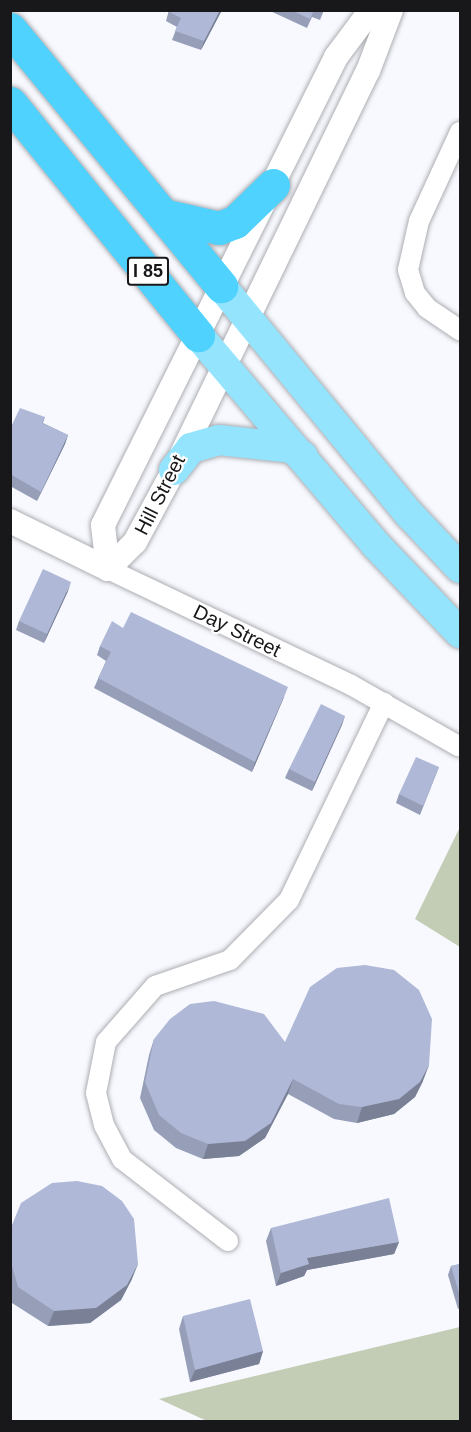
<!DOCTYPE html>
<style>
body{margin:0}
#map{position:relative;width:471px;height:1432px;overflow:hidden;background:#f7f9fe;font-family:Arial,sans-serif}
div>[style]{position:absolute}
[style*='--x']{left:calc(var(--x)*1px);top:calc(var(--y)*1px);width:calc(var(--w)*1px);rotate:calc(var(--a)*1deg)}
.green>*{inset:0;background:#c3ccb4}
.roads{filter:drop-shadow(0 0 2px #adaeb3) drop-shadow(0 0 2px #adaeb3)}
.minor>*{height:20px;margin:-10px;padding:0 10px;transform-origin:10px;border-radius:10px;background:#fff}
.tertiary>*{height:24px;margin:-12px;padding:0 12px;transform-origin:12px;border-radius:12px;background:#fff}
.primary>*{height:30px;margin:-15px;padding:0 15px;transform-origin:15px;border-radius:15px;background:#95e4fe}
.motorway>*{height:33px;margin:-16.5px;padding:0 16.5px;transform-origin:16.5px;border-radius:16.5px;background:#4fd2fd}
.wall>*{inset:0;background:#969eb8}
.shaded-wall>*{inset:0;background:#7a8196}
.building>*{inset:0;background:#afb8d6}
span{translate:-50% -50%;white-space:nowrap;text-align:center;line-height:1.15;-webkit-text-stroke:4.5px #fff;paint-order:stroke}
.shield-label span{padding:2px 4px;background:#fff;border:2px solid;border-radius:4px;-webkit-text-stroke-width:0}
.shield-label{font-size:18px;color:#18181a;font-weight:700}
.street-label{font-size:20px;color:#18181a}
.frame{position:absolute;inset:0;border:12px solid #18181a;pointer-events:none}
</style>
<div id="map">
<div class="green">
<div style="clip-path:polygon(460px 827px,460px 947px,415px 919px)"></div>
<div style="clip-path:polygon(460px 1327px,460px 1421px,207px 1421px,159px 1399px)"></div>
</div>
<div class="roads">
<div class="minor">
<div style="--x:460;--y:132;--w:98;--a:114.7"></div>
<div style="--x:419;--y:221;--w:50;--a:102.7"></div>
<div style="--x:408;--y:270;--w:24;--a:73"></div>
<div style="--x:415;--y:293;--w:19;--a:51"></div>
<div style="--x:427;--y:308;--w:40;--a:34"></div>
<div style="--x:108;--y:569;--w:269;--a:25.5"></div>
<div style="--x:351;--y:685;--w:125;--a:29.6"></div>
<div style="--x:228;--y:1241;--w:134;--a:-142.3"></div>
<div style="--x:122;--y:1159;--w:38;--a:-118"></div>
<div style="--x:104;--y:1125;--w:33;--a:-104"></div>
<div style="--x:96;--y:1093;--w:52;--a:-78.9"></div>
<div style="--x:106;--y:1042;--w:74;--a:-48.8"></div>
<div style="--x:155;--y:986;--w:79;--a:-19.1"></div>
<div style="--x:230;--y:960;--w:84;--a:-45.5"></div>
<div style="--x:289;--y:900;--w:219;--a:-64.3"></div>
</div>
<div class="tertiary">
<div style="--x:10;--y:521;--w:109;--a:26.1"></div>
<div style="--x:108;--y:569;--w:38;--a:-45"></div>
<div style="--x:135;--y:542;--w:82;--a:-61.6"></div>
<div style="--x:174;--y:470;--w:444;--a:-64.1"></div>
<div style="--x:368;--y:71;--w:65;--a:-69.3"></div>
<div style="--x:108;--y:569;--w:44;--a:-96.5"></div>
<div style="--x:103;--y:525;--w:523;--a:-63.53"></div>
<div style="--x:336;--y:57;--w:59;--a:-53.3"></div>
</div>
<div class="primary">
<div style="--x:221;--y:286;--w:297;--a:50.5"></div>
<div style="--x:410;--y:515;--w:73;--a:46.7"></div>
<div style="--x:198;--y:335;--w:275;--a:49.7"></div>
<div style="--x:376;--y:545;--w:122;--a:46.3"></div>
<div style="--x:174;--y:470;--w:28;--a:-52"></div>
<div style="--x:191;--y:448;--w:29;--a:-16"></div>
<div style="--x:219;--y:440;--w:72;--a:6.3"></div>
<div style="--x:291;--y:448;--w:14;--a:34"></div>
</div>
<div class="motorway">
<div style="--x:10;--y:29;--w:333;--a:50.6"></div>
<div style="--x:10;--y:103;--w:299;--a:51"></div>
<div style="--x:163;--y:215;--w:57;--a:13.1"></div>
<div style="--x:219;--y:228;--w:17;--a:-21"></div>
<div style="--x:235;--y:222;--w:53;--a:-44.2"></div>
</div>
</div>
<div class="wall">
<div style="clip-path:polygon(169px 10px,222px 10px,201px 50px,172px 40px,177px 27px,166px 21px)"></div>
<div style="clip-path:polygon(268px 10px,324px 10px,320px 20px,312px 17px,307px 28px)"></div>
<div style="clip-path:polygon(45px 417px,43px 423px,68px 435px,65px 444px,37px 501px,10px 486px,10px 429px)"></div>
<div style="clip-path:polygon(68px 591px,44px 643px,16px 630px,19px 621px)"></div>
<div style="clip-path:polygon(123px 628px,284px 697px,252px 772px,94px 688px,106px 661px,97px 655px,100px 646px)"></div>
<div style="clip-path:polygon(345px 716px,312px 791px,285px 778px,289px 769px)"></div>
<div style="clip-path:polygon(439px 767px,420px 815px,396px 803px,399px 794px)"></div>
<div style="clip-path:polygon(154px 1039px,285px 1042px,423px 1081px,415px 1097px,394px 1114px,357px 1123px,334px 1119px,288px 1094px,265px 1138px,239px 1156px,203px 1159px,176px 1148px,154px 1130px,140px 1098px,149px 1055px)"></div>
<div style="clip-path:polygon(271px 1228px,399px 1242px,394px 1254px,307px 1270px,304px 1276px,276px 1286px,266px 1241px)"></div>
<div style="clip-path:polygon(10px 1230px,132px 1279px,121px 1300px,90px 1323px,48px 1326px,12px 1303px,10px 1296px)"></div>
<div style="clip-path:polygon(460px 1264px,460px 1308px,458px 1309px,448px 1275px,451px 1266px)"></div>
<div style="clip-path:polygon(183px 1316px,263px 1351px,259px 1364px,190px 1382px,179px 1329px)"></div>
</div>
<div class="shaded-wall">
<div style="clip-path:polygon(220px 10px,222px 10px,201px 50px,204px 41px)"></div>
<div style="clip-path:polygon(68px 435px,65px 444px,37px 501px,41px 492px)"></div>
<div style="clip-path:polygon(71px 582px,68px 591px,44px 643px,47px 634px)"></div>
<div style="clip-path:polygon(288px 687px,284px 697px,252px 772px,255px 762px)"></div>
<div style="clip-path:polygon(345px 716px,342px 725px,312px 791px,315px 782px)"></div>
<div style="clip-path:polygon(429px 1065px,423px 1081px,415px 1097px,394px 1114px,357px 1123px,362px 1107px)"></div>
<div style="clip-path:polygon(293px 1079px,288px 1094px,265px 1138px,239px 1156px,203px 1159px,208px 1144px)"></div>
<div style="clip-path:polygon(399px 1242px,394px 1254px,307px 1270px,304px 1276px,276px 1286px,281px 1273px,307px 1258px)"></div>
<div style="clip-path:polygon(138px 1264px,132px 1279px,121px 1300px,90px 1323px,48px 1326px,54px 1311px)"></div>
<div style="clip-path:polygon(263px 1351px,259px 1364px,190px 1382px,195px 1370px)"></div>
</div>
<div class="building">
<div style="clip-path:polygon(169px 10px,220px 10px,204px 41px,175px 31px,181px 18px,169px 12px)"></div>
<div style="clip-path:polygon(291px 10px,314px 10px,310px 19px)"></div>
<div style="clip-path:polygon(20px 408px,45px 417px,42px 423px,68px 435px,41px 492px,10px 474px,10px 429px)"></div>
<div style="clip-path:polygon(43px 569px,71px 582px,47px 634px,19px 621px)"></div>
<div style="clip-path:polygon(131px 612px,288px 687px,255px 762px,98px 678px,111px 652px,100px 646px,112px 621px,123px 628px)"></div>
<div style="clip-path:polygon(321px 704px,345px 716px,315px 782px,289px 769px)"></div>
<div style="clip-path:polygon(416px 757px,439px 767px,423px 806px,399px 794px)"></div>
<div style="clip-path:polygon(365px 965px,394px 970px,419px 990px,432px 1019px,429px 1065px,420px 1082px,399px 1099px,362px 1107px,339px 1104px,293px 1079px,271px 1123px,245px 1141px,208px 1144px,181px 1133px,159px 1115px,145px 1082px,154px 1039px,170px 1019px,190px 1004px,214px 1001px,264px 1014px,285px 1042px,310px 987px,337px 968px)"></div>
<div style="clip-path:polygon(77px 1181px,102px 1186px,122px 1201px,134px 1219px,138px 1264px,127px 1285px,96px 1308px,54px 1311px,18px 1287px,10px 1259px,10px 1230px,21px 1203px,52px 1183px)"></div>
<div style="clip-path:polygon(389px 1198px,399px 1242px,307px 1258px,309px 1264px,281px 1273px,271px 1228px)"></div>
<div style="clip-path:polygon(460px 1264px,460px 1296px,451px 1266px)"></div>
<div style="clip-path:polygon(250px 1299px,263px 1351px,195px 1370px,183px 1316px)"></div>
</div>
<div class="shield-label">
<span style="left:148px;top:271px">I 85</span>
</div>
<div class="street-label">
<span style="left:160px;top:495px;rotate:-63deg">Hill Street</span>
<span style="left:237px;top:631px;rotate:26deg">Day Street</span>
</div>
<div class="frame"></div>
</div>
